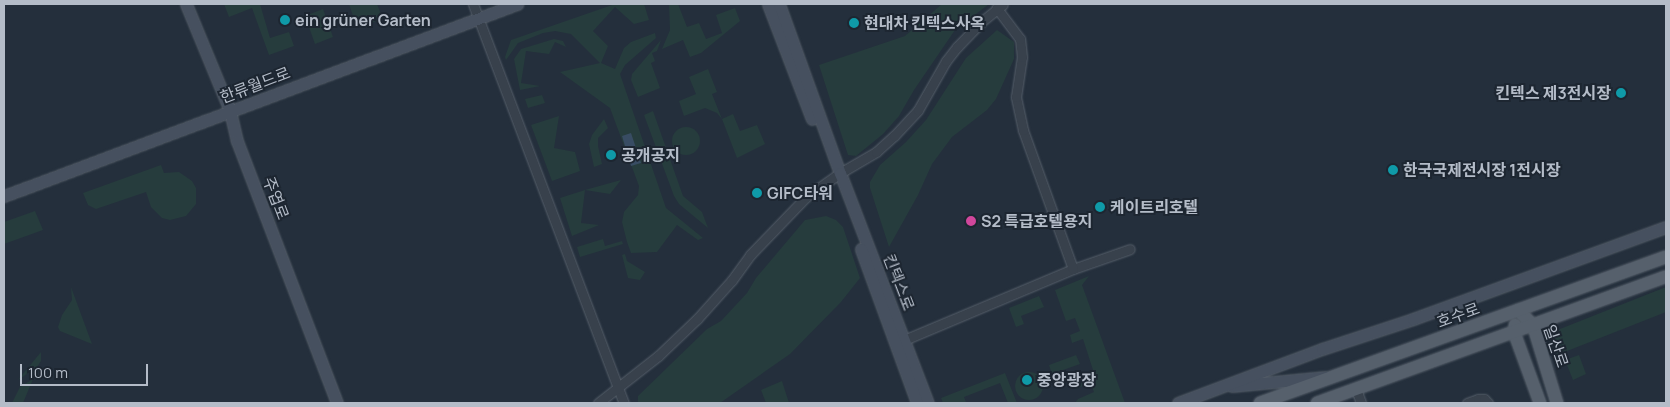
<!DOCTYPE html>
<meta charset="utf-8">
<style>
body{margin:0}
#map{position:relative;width:1670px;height:407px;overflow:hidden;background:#242f3c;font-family:Manrope,"Noto Sans KR",sans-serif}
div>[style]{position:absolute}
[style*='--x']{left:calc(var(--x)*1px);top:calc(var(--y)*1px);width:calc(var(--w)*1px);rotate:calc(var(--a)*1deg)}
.green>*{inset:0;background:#263c3d}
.round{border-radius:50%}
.water>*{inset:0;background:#384c63}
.roads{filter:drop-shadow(0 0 1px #565f6a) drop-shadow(0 0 1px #565f6a)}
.street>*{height:9px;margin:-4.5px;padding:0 4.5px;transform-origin:4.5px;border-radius:4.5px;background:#38414c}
.secondary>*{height:11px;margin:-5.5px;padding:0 5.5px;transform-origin:5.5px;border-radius:5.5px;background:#46505f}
.primary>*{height:12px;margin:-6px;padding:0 6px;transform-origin:6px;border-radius:6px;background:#56606c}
.dots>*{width:14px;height:14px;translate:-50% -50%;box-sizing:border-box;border:2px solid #1d2631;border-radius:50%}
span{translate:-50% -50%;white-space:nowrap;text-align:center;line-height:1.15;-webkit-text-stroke:4px #1d2631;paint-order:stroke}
.poi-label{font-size:16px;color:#b4bcc8;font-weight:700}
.left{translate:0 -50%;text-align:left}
.right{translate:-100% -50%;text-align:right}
.street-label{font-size:16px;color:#b4bcc8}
.frame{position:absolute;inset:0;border:5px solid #b4bcc8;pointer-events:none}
.scale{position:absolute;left:20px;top:364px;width:128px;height:22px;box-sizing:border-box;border:2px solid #b4bcc8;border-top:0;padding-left:6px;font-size:15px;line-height:18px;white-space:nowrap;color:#b4bcc8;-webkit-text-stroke:4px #1d2631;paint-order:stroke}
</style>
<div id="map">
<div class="green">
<div style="clip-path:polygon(224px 4px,260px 4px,270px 38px,289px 32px,294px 46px,269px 55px,252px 8px,229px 17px)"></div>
<div style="clip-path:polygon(349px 4px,377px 4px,383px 19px,357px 28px)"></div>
<div style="clip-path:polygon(615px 4px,644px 4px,649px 20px,634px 24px,615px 7px,593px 31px,608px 46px,601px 63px,615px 69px,624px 48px,631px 42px,655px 33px,656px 38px,625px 65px,620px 74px,666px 208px,703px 238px,698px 240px,677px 225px,657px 252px,631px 253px,627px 242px,622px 222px,624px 212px,638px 195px,639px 186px,610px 108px,560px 72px,600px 63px,571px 34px,555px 31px,543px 33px,518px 43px,506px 60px,505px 57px,511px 40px)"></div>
<div style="clip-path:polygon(669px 4px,678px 4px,687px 27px,699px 23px,706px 39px,722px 33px,716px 15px,735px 8px,740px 21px,701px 53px,690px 57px,683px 40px,662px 49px,670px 30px)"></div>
<div style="clip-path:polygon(942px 4px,989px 4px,955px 30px,914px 90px,899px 116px,883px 134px,856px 156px,848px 155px,819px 65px,905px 36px)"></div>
<div style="clip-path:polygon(323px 9px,333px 37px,315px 44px,305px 16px)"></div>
<div style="clip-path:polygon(997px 30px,1014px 42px,1014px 59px,996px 99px,987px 110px,952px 137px,932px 164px,918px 195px,889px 247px,870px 188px,870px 182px,880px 165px,906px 142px,926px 120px,966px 58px)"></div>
<div style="clip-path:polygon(554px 39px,563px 41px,566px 47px,555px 42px,549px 54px,526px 51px,521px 83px,540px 86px,520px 90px,514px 59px,521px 49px)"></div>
<div style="clip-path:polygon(661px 40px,657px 51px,652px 53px,655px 61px,651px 63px,660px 88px,638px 97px,631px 80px,632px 74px)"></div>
<div style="clip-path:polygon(708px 69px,717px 92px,712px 94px,722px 119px,733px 114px,740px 131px,757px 125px,765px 144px,737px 158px,722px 119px,717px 113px,705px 108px,684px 116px,679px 101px,696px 94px,689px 77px)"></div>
<div style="clip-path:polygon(542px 95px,545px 103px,528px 108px,525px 99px)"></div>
<div style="clip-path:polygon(653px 111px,683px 196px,702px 212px,708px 228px,679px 204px,674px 196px,644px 115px)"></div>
<div style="clip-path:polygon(559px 116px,554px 148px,575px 152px,580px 171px,552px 181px,531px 125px)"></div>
<div style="clip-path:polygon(604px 119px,608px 128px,598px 138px,598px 146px,602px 164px,594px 167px,589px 144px,592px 135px)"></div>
<div class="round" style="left:672px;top:127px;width:28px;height:28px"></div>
<div style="clip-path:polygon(161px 165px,164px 173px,179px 172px,192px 181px,196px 188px,196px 204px,186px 216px,170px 220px,162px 218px,151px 207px,146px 192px,96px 209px,88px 205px,83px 193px)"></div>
<div style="clip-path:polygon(621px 180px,610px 194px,585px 190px,581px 223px,599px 225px,572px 236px,560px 198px,585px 190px)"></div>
<div style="clip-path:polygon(35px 211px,43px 230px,4px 244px,4px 222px)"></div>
<div style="clip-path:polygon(826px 216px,836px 220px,843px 227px,860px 278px,841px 302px,790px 354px,720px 403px,638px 403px,638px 396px,707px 329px,721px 321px,747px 293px,756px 278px,805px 220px)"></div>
<div style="clip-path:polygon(603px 239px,605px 246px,622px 241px,623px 244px,580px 257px,577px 247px)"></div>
<div style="clip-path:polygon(625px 254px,627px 261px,645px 272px,640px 280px,628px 278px,622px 255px)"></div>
<div style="clip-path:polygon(1089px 276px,1082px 285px,1125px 403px,1075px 403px,1078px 399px,1094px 392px,1090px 383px,1076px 389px,1072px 378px,1093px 370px,1083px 339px,1072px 343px,1070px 335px,1080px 331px,1075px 318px,1066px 321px,1055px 290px)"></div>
<div style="clip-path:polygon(71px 287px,92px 344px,60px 331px,58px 327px,62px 315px,72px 300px)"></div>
<div style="clip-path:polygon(1666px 287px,1666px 312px,1557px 355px,1554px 340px,1560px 329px)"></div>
<div style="clip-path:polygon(1039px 296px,1044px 307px,1021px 316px,1024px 324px,1016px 327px,1009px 308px)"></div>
<div style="clip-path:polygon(41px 352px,41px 361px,37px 367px,18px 380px)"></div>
<div style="clip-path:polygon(1076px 355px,1080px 364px,1052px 374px,1049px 365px)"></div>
<div style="clip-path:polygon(1579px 355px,1586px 374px,1573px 380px,1565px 360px)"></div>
<div class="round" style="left:1015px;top:372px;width:28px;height:28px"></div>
<div style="clip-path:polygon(1005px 373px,1017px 403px,1008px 403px,1000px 383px,964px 397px,966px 402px,962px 403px,943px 403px,941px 398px)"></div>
<div style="clip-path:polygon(33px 379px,23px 403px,12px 403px,20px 387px)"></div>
<div style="clip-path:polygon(782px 381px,789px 403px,766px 403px,761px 390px)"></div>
</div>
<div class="water">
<div style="clip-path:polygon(631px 133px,641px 163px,631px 166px,622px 136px)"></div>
</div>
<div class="roads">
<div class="street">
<div style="--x:473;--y:4;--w:427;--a:69.3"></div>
<div style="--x:1073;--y:269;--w:60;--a:-19.3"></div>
<div style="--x:904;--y:340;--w:183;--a:-22.8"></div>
<div style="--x:1073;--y:269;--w:148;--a:-109.8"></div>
<div style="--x:1023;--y:130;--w:34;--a:-102"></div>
<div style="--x:1016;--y:97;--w:40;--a:-81.5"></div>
<div style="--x:1022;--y:57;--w:18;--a:-96"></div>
<div style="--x:1020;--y:39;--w:39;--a:-127"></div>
<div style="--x:1356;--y:389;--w:15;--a:70"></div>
<div style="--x:598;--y:403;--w:76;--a:-38.1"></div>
<div style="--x:658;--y:356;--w:54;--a:-43.5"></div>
<div style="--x:697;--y:319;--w:52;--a:-48.1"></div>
<div style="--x:732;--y:280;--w:31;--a:-54"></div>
<div style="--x:750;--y:255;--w:81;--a:-46"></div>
<div style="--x:806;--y:197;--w:42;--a:-35.2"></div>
<div style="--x:840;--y:173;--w:42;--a:-30.3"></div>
<div style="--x:876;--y:152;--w:24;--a:-42"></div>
<div style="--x:894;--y:136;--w:35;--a:-47"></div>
<div style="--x:918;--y:110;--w:56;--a:-60.3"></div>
<div style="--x:946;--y:61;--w:18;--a:-52"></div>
<div style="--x:957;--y:47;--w:35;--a:-46"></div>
<div style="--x:981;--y:22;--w:28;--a:-39"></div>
<div style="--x:1467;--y:403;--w:12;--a:-20"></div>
<div style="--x:1478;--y:399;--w:6;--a:0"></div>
<div style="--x:1484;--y:399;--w:6;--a:45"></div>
</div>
<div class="secondary">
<div style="--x:186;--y:4;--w:116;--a:67.6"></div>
<div style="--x:230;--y:111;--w:31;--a:77"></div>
<div style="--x:237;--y:141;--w:280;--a:69.1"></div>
<div style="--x:768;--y:4;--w:123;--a:69.1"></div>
<div style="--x:779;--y:4;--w:180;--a:70.2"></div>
<div style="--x:840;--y:173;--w:246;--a:69.1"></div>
<div style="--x:4;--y:196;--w:548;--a:-20.52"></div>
<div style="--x:861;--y:249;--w:164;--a:70"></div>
<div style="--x:1232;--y:386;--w:94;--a:-5.5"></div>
<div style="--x:1178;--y:403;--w:154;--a:-20.6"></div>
<div style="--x:1322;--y:349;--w:96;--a:-18.2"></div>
<div style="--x:1413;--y:319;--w:269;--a:-20"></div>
</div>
<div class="primary">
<div style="--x:1518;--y:310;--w:21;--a:45"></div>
<div style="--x:1533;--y:325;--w:82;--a:72.9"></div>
<div style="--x:1515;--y:325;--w:7;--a:98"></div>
<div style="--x:1514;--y:332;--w:76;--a:69.9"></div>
<div style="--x:1260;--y:403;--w:431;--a:-19.8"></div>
<div style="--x:1317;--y:403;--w:371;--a:-19.9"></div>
</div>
</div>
<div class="dots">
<div style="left:285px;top:20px;background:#0f9aa8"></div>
<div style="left:854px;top:23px;background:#0f9aa8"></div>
<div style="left:1621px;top:93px;background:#0f9aa8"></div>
<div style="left:611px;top:155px;background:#0f9aa8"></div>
<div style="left:1393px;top:170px;background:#0f9aa8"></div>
<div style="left:757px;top:193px;background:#0f9aa8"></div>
<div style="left:1100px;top:207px;background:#0f9aa8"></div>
<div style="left:971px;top:221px;background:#d1479c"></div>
<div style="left:1027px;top:380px;background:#0f9aa8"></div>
</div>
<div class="poi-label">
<span class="left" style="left:295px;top:20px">ein grüner Garten</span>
<span class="left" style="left:864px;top:23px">현대차 킨텍스사옥</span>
<span class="right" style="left:1611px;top:93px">킨텍스 제3전시장</span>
<span class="left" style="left:621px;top:155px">공개공지</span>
<span class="left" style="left:1403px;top:170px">한국국제전시장 1전시장</span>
<span class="left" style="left:767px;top:193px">GIFC타워</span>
<span class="left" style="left:1110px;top:207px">케이트리호텔</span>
<span class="left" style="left:981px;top:221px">S2 특급호텔용지</span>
<span class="left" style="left:1037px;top:380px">중앙광장</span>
</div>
<div class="street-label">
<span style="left:255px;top:85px;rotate:-21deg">한류월드로</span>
<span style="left:276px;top:198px;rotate:69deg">주엽로</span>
<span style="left:899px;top:282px;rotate:69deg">킨텍스로</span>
<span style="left:1458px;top:315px;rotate:-20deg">호수로</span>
<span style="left:1556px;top:346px;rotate:71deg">일산로</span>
</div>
<div class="frame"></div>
<div class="scale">100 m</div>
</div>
